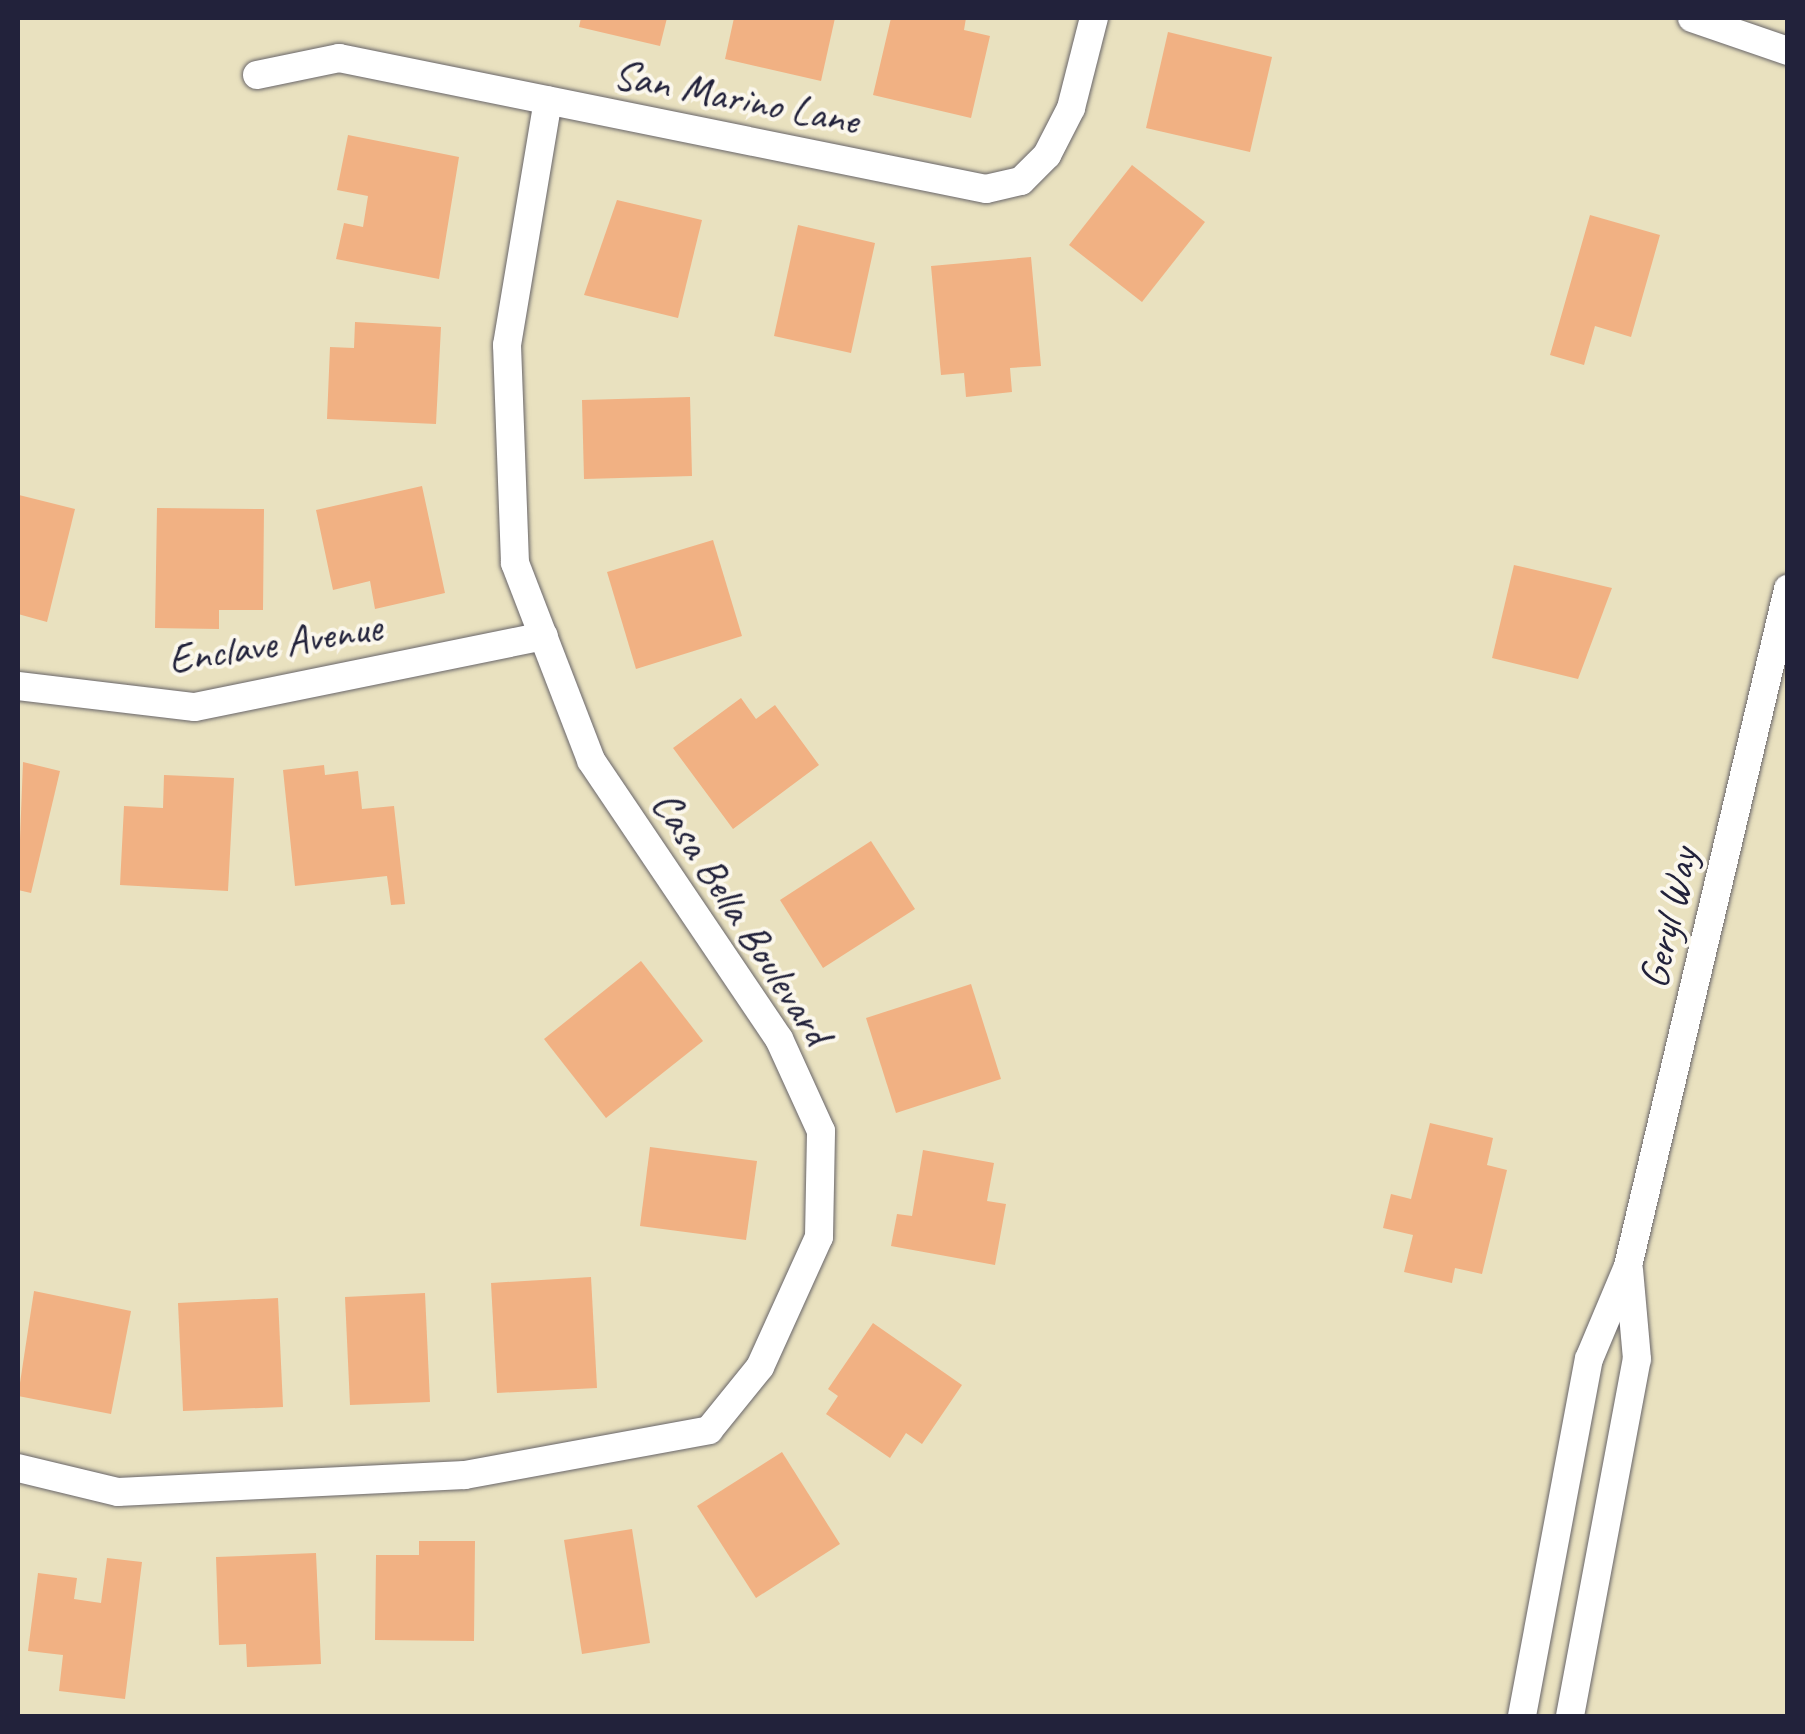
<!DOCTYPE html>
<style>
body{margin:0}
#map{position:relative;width:1805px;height:1734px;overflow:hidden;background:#e9e1bf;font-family:Caveat,sans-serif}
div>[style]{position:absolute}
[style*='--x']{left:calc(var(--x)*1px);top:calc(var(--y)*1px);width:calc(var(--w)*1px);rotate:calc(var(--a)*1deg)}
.building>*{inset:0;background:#f1b183}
.roads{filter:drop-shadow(0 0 2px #686569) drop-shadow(0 0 2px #686569)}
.minor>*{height:28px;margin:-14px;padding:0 14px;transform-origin:14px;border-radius:14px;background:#fff}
span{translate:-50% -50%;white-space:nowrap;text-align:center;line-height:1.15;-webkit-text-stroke:8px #fbf7ec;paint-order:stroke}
.street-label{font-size:42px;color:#22223b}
.frame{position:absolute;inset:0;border:20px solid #22223b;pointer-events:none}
</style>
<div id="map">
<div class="building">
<div style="clip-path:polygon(581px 18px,667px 18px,660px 46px,579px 27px)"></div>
<div style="clip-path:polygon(734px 18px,835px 18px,821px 81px,725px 59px)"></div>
<div style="clip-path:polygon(891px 18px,966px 18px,964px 30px,990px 36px,971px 118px,873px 95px)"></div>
<div style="clip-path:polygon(1168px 32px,1272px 57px,1250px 152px,1146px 128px)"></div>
<div style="clip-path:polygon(348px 135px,459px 157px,439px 279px,336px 259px,344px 223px,363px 227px,368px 196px,337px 190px)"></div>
<div style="clip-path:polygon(1132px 165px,1205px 222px,1142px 302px,1069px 245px)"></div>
<div style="clip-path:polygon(617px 200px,702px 220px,678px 318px,584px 295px)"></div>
<div style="clip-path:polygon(1590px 215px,1660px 235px,1631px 337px,1595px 326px,1584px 365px,1550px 355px)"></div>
<div style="clip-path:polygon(798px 225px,875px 243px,851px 353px,774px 336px)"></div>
<div style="clip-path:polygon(1031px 257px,1041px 366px,1010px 368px,1012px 392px,966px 397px,964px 373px,941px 375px,931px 266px)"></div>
<div style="clip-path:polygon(355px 322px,441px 327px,436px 424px,327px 419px,330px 347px,354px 348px)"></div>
<div style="clip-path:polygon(690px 397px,692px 476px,584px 479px,582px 400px)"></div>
<div style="clip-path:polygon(422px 486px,445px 593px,375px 609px,370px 581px,333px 590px,316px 510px)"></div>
<div style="clip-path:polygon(19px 495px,75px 509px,47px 622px,18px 614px)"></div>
<div style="clip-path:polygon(157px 508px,264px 509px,263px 610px,219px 610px,219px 629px,155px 628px)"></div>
<div style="clip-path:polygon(713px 540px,742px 636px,636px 669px,607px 572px)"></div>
<div style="clip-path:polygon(1514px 565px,1612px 588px,1578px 679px,1492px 658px)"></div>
<div style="clip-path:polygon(741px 698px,756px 719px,775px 705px,819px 765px,733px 829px,673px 748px)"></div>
<div style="clip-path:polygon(23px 762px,60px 771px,31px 893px,18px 890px)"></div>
<div style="clip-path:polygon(324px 765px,325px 775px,358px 771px,362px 809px,394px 806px,405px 904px,391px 905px,387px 876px,295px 886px,283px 770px)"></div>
<div style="clip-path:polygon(164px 775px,234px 778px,228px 891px,120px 885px,124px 806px,163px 808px)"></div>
<div style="clip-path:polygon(871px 841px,915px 909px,823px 968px,780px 900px)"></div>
<div style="clip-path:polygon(641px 961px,703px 1041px,606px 1118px,544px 1039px)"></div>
<div style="clip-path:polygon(971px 984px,1001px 1079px,896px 1113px,866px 1018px)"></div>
<div style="clip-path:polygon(1430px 1123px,1493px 1138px,1487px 1165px,1507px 1170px,1482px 1274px,1455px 1268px,1452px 1283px,1404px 1272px,1413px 1235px,1383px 1228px,1391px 1194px,1411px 1199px)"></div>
<div style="clip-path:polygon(650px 1147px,757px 1161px,746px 1240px,640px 1226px)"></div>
<div style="clip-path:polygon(923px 1150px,994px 1163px,987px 1201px,1006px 1204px,995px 1265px,891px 1246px,897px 1214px,912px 1216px)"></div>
<div style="clip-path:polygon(591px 1277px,597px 1388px,497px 1393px,491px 1283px)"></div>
<div style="clip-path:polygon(34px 1291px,131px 1311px,111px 1414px,18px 1396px)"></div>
<div style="clip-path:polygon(425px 1293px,430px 1402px,350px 1405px,345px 1297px)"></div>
<div style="clip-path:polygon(278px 1298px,283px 1407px,183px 1411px,178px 1303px)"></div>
<div style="clip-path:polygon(873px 1323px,962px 1385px,922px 1444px,906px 1433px,890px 1458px,826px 1414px,838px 1396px,828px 1389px)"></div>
<div style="clip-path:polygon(782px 1452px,840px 1544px,756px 1598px,697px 1506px)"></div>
<div style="clip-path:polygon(632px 1529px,650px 1643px,582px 1654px,564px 1540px)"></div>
<div style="clip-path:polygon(419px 1541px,475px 1541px,474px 1641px,375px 1640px,376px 1555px,419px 1555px)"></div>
<div style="clip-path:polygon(316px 1553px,321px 1664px,247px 1667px,246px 1644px,219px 1645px,216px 1557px)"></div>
<div style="clip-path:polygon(107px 1558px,142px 1562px,125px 1699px,59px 1691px,63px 1655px,28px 1651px,38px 1573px,77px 1578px,74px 1599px,101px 1603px)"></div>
</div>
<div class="roads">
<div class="minor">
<div style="--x:1692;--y:18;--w:102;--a:19"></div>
<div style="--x:257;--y:75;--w:84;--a:-11.7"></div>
<div style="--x:339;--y:58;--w:660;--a:11.45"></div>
<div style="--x:986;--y:189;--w:36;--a:-13"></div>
<div style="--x:1021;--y:181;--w:37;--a:-45"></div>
<div style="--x:1047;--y:155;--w:53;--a:-62.9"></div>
<div style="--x:1071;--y:108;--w:93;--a:-75.7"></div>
<div style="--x:18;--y:686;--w:178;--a:6.8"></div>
<div style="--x:195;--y:707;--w:356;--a:-11.5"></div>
<div style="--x:18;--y:1468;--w:103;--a:13.5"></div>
<div style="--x:118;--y:1492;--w:347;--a:-2.8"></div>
<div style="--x:465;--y:1475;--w:248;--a:-10.4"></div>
<div style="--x:709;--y:1430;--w:81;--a:-51"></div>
<div style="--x:760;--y:1367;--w:143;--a:-65.6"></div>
<div style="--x:819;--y:1237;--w:106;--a:-88.9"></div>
<div style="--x:821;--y:1131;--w:101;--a:-114.5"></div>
<div style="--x:779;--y:1039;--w:336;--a:-124"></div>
<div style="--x:591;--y:760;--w:211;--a:-111.1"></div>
<div style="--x:515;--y:563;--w:218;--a:-92.1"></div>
<div style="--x:507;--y:345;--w:248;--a:-80.5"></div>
<div style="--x:1522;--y:1716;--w:363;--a:-79.4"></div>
<div style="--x:1589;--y:1359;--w:101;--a:-67.2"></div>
<div style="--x:1628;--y:1266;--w:696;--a:-76.7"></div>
<div style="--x:1570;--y:1716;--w:363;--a:-79.4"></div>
<div style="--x:1637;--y:1359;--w:89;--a:-95.1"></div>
</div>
</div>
<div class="street-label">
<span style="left:736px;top:98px;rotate:11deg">San Marino Lane</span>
<span style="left:275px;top:644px;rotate:-9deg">Enclave Avenue</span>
<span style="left:741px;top:918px;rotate:57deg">Casa Bella Boulevard</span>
<span style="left:1669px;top:918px;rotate:-77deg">Geryl Way</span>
</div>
<div class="frame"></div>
</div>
